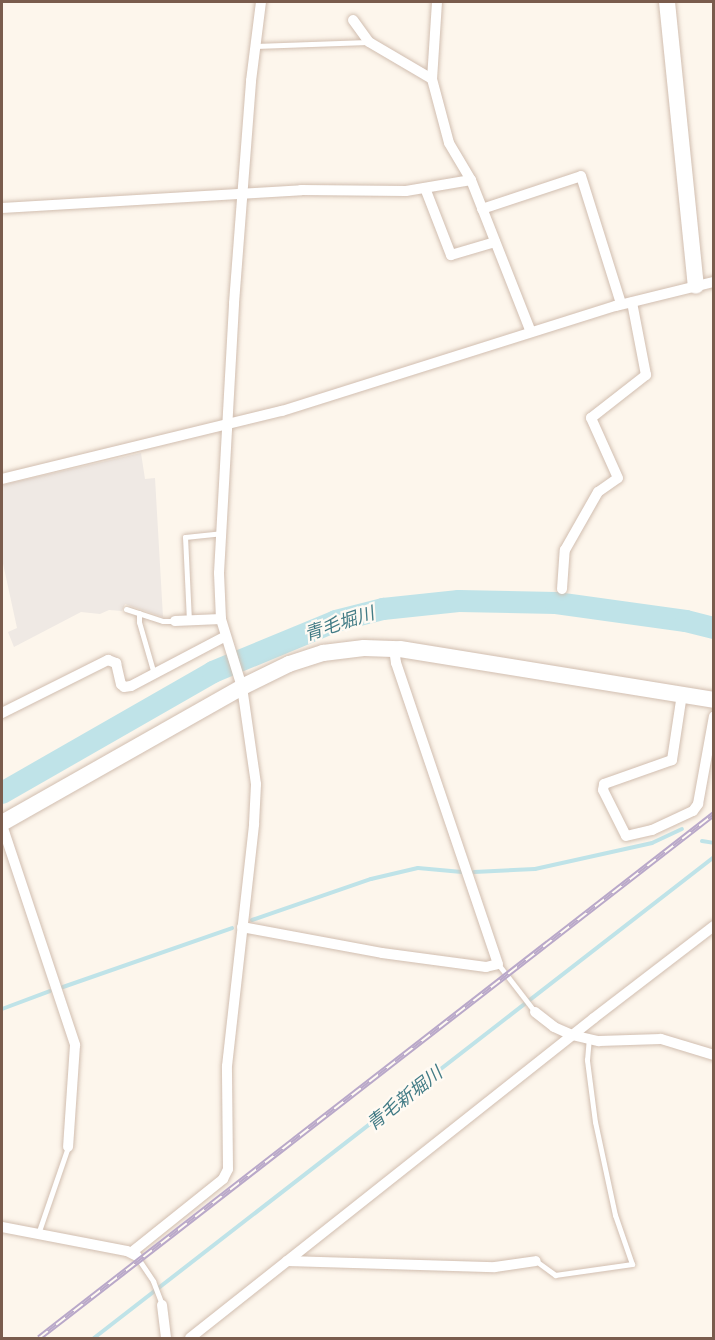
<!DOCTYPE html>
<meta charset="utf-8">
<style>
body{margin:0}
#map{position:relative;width:715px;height:1340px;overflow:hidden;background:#fdf6ec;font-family:"Golos Text","Noto Sans JP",sans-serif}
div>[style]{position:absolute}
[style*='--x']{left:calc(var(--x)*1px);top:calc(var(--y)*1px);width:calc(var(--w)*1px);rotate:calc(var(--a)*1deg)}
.industrial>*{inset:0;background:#efe9e4}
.stream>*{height:4px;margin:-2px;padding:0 2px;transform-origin:2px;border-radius:2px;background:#bfe3e8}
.river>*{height:22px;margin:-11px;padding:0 11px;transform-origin:11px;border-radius:11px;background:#bfe3e8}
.roads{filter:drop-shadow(0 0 2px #d1beb0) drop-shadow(0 0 2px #d1beb0)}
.lane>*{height:5px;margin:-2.5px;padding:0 2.5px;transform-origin:2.5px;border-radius:2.5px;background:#fff}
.street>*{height:10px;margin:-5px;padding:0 5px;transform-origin:5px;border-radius:5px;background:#fff}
.secondary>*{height:16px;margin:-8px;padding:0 8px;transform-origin:8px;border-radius:8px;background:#fff}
.rail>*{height:6px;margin-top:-3px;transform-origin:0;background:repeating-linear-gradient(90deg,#fffaf3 0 11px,#b9a8c9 0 22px);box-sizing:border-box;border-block:2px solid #b9a8c9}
span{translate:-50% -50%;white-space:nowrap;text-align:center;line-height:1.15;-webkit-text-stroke:4.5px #fffaf3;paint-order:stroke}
.water-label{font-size:18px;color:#437c86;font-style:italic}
.frame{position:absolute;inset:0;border:3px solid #7a5c4d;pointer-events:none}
</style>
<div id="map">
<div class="industrial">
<div style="clip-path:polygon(141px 453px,145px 479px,155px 478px,163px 617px,125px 604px,122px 611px,109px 610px,100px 614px,81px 612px,14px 647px,8px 632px,17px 628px,2px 559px,2px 485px)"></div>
</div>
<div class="stream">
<div style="--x:702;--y:841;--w:12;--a:9"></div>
<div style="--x:474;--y:872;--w:61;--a:-2.8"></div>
<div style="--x:535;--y:869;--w:120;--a:-12.5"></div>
<div style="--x:652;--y:843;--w:33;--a:-25"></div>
<div style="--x:252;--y:920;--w:126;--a:-19"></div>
<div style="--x:371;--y:879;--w:48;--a:-13.2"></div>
<div style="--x:418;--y:868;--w:44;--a:5.2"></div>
<div style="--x:63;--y:987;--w:179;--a:-19.2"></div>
<div style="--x:2;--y:1009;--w:51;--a:-20.6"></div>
<div style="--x:94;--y:1338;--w:785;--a:-37.8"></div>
</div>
<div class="river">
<div style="--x:2;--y:793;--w:243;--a:-29.8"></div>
<div style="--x:213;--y:672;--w:133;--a:-22.5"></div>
<div style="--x:336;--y:621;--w:49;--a:-14.3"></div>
<div style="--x:383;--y:609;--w:76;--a:-6"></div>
<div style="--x:459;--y:601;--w:97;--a:1.2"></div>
<div style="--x:556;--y:603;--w:131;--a:7.9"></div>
<div style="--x:686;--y:621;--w:29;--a:14"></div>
</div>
<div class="roads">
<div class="lane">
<div style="--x:255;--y:46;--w:113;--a:-2"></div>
<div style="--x:126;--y:609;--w:39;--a:18"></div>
<div style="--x:163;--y:621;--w:12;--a:0"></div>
<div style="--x:139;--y:613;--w:9;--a:90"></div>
<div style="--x:139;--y:622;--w:54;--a:73.9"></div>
<div style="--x:189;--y:621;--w:84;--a:-92.7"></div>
<div style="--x:185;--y:537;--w:36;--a:-6"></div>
<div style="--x:498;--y:964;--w:61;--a:52.4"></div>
<div style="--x:38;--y:1234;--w:92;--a:-71"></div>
<div style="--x:137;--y:1257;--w:29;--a:56"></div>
<div style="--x:153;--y:1281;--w:26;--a:69"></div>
<div style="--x:536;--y:1261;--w:24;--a:36"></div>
<div style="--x:555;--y:1275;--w:78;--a:-8.1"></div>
<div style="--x:632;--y:1264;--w:52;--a:-109.1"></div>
<div style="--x:615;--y:1215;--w:95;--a:-102.1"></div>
<div style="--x:595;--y:1122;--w:63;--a:-97.4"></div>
<div style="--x:587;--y:1060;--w:21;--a:-85"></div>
</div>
<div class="street">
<div style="--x:437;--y:2;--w:77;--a:93.7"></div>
<div style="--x:432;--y:79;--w:66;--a:75.1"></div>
<div style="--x:449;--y:143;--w:43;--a:59.3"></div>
<div style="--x:353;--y:20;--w:27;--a:54"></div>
<div style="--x:369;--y:42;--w:73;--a:30.4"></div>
<div style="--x:425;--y:188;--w:72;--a:68.8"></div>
<div style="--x:451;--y:255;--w:46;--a:-16.5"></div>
<div style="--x:2;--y:208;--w:300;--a:-3.4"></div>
<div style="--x:301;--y:190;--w:105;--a:0.5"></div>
<div style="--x:406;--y:191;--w:66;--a:-9.6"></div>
<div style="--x:471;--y:180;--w:163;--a:68.5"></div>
<div style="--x:482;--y:209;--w:104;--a:-18.4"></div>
<div style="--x:581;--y:176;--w:134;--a:72.6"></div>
<div style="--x:2;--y:479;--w:288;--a:-13.7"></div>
<div style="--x:282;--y:411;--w:350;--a:-17.5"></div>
<div style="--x:616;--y:306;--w:101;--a:-13.8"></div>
<div style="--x:562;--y:589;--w:39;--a:-86"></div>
<div style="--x:565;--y:550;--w:67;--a:-60.4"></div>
<div style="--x:598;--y:492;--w:24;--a:-35"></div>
<div style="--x:618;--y:478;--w:66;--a:-114.2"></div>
<div style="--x:591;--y:418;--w:70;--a:-38"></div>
<div style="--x:646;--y:375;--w:74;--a:-100.9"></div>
<div style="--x:175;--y:621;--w:46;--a:-2.5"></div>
<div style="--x:682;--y:694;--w:67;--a:98.6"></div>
<div style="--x:672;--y:760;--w:72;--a:160.6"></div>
<div style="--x:604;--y:784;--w:6;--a:99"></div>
<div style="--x:603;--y:790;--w:51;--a:63.4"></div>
<div style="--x:626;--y:836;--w:27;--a:-13"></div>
<div style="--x:652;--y:830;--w:45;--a:-24.9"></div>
<div style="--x:693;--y:811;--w:9;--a:-54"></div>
<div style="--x:698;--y:804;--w:89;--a:-79.7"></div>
<div style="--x:2;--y:713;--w:119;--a:-26.6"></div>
<div style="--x:108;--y:660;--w:9;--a:21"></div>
<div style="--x:116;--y:663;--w:22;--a:77"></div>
<div style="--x:121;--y:684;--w:4;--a:45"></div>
<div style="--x:124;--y:687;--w:7;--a:-8"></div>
<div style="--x:131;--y:686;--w:107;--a:-27.8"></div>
<div style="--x:2;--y:825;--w:232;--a:71.6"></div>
<div style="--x:75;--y:1045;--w:102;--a:93.9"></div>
<div style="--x:242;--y:927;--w:142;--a:10.5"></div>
<div style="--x:382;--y:953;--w:105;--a:7.7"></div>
<div style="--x:486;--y:967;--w:12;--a:-14"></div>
<div style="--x:498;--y:964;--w:318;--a:-108.7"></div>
<div style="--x:396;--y:663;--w:15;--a:-98"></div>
<div style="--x:535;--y:1012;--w:24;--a:38"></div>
<div style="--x:554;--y:1027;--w:20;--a:24"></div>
<div style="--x:572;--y:1035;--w:28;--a:13"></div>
<div style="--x:599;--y:1041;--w:62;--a:-1.8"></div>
<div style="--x:661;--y:1039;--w:55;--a:16.8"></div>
<div style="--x:2;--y:1227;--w:127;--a:10.9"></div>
<div style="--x:127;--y:1251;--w:11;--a:27"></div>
<div style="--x:132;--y:1252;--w:117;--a:-38.7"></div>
<div style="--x:223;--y:1179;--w:11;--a:-63"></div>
<div style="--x:228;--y:1169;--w:103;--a:-90.6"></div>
<div style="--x:227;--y:1066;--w:244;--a:-83.6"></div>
<div style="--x:254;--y:824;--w:40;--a:-87.1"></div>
<div style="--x:256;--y:784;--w:98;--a:-98.2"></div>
<div style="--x:242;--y:687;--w:71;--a:-107.2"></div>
<div style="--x:221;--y:619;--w:46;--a:-92.5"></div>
<div style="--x:219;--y:573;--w:270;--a:-86.8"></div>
<div style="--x:234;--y:303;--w:223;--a:-85.6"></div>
<div style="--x:251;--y:81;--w:80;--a:-82.8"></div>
<div style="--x:287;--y:1261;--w:208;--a:1.7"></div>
<div style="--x:495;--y:1267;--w:41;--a:-8.3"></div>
<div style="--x:162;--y:1305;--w:33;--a:83"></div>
<div style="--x:190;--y:1338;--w:515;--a:-38.38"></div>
<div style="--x:594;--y:1018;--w:151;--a:-37.5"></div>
</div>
<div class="secondary">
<div style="--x:667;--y:2;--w:285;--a:84.2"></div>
<div style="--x:2;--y:823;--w:276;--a:-29.5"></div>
<div style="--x:242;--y:687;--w:52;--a:-26.1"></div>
<div style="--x:289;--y:664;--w:36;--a:-18"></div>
<div style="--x:323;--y:653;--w:41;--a:-7"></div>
<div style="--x:364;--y:648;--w:36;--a:2"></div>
<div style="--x:400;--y:649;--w:318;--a:9.2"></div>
</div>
</div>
<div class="rail">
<div style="--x:39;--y:1338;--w:855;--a:-37.82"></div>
</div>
<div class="water-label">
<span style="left:339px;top:623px;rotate:-18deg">青毛堀川</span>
<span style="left:404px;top:1098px;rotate:-38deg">青毛新堀川</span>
</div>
<div class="frame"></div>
</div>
